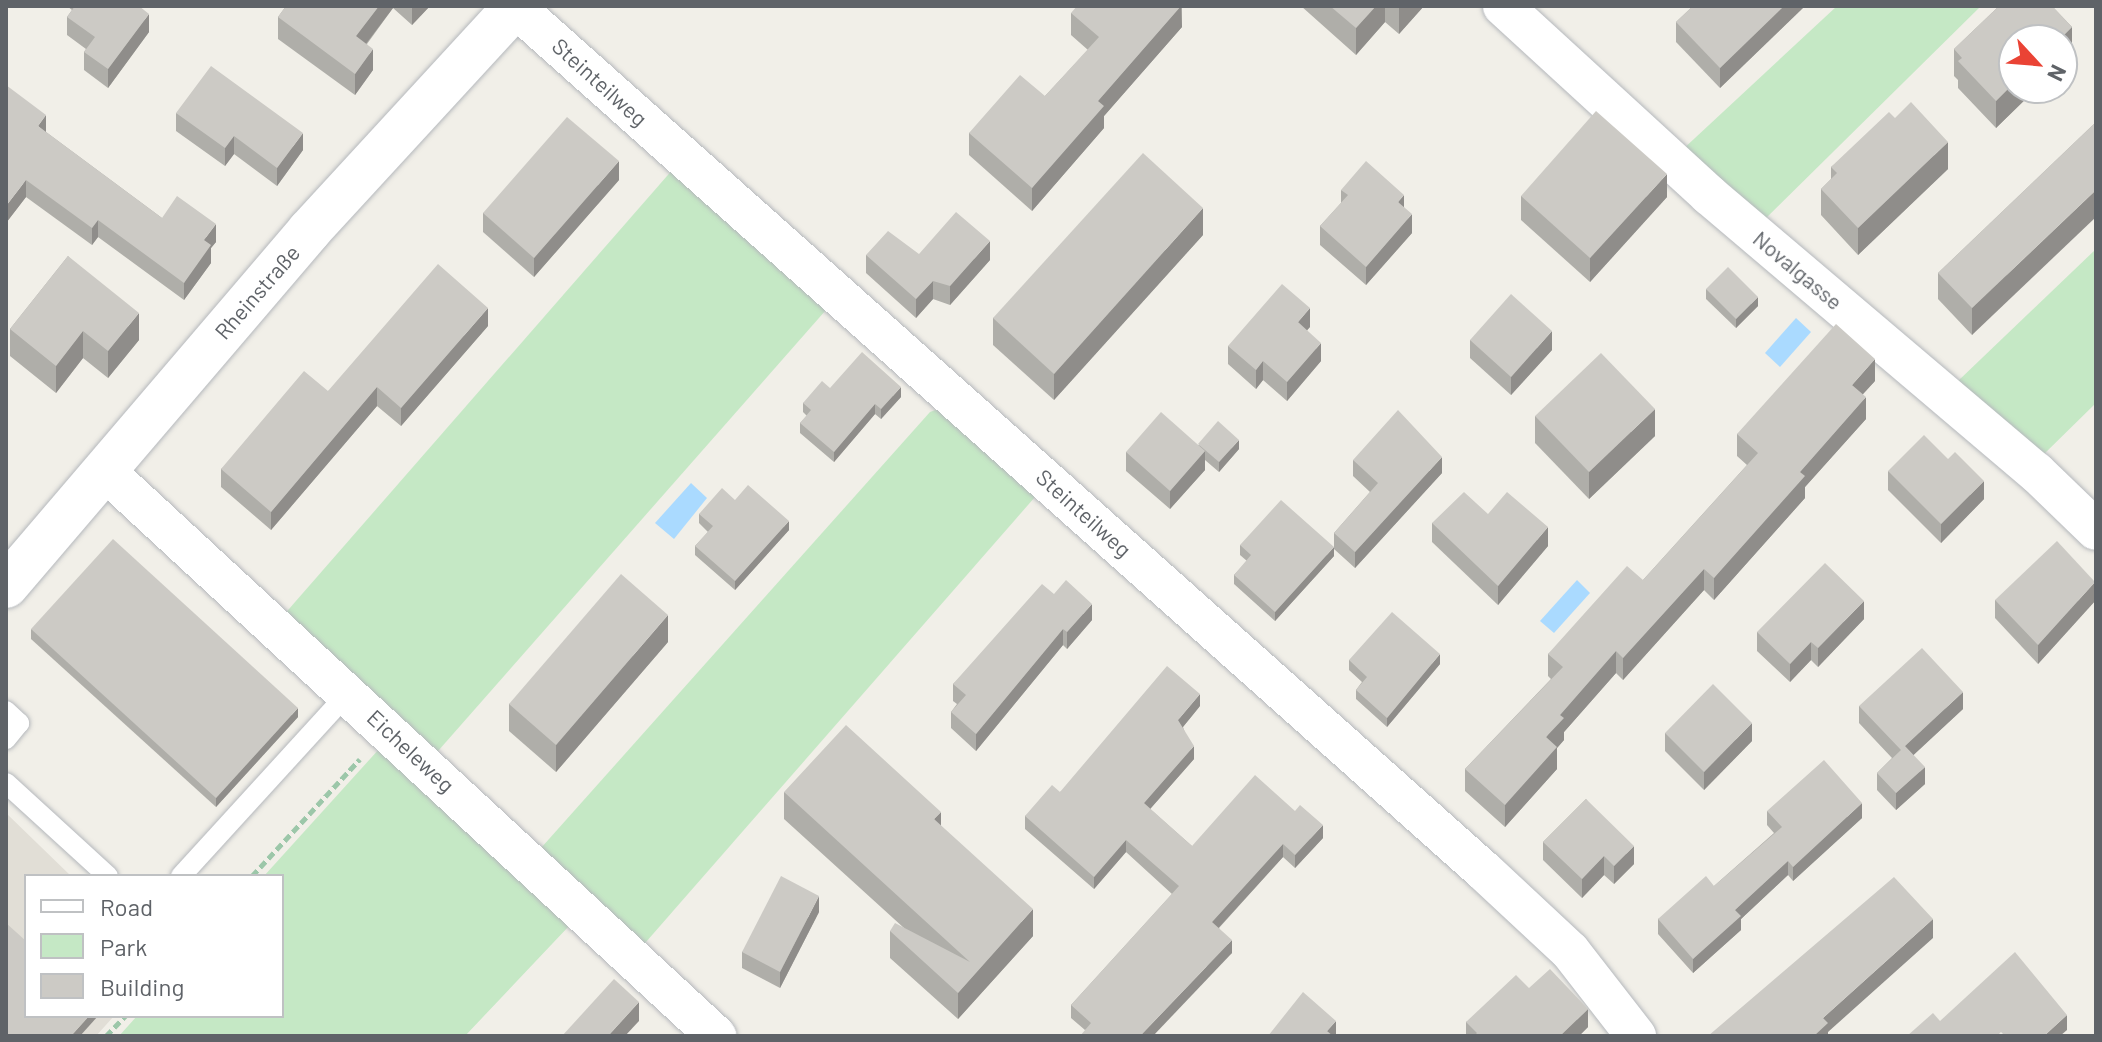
<!DOCTYPE html>
<meta charset="utf-8">
<style>
body{margin:0}
#map{position:relative;width:2102px;height:1042px;overflow:hidden;background:#f1efe8;font-family:Barlow,sans-serif}
div>[style]{position:absolute}
[style*='--x']{left:calc(var(--x)*1px);top:calc(var(--y)*1px);width:calc(var(--w)*1px);rotate:calc(var(--a)*1deg)}
.education>*{inset:0;background:#e1ded6}
.green>*{inset:0;background:#c5e8c5}
.water>*{inset:0;background:#aadaff}
.path>*{height:5px;margin-top:-2.5px;transform-origin:0;background:repeating-linear-gradient(90deg,#9cc7a9 0 8px,transparent 0 12px)}
.roads{filter:drop-shadow(0 0 2px #b5b8bc) drop-shadow(0 0 2px #b5b8bc)}
.lane>*{height:20px;margin:-10px;padding:0 10px;transform-origin:10px;border-radius:10px;background:#fff}
.street>*{height:40px;margin:-20px;padding:0 20px;transform-origin:20px;border-radius:20px;background:#fff}
.secondary>*{height:44px;margin:-22px;padding:0 22px;transform-origin:22px;border-radius:22px;background:#fff}
.wall>*{inset:0;background:#afaea9}
.shaded-wall>*{inset:0;background:#8f8d8a}
.building>*{inset:0;background:#cccac5}
span{translate:-50% -50%;white-space:nowrap;text-align:center;line-height:1.15;-webkit-text-stroke:6px #fff;paint-order:stroke}
.street-label{font-size:22px;color:#5f6368}
.frame{position:absolute;inset:0;border:8px solid #5f6368;pointer-events:none}
.legend{position:absolute;left:24px;top:874px;width:260px;height:144px;box-sizing:border-box;background:#fff;border:2px solid #bfc1c3;margin:0;padding:10px 14px;list-style:none;font-size:24px;color:#5f6368}
.legend li{display:flex;align-items:center;gap:16px;height:40px}
.legend b{width:40px;border:2px solid #bfc1c3}
.north{position:absolute;left:1998px;top:24px;width:80px;height:80px;box-sizing:border-box;background:#fff;border:2px solid #bfc1c3;border-radius:50%;rotate:116deg;font-size:22px;font-weight:700;line-height:32px;text-align:center;color:#5f6368}
.north::after{content:'';display:block;margin:auto;width:28px;height:36px;background:#ea4335;clip-path:polygon(50% 0,100% 100%,50% 72%,0 100%)}
</style>
<div id="map">
<div class="education">
<div style="clip-path:polygon(6px 813px,71px 876px,26px 876px,26px 1016px,114px 1016px,96px 1036px,6px 1036px)"></div>
</div>
<div class="green">
<div style="clip-path:polygon(1837px 6px,1981px 6px,1759px 225px,1681px 151px)"></div>
<div style="clip-path:polygon(674px 168px,833px 302px,431px 759px,282px 617px)"></div>
<div style="clip-path:polygon(2096px 249px,2096px 403px,2041px 457px,1958px 381px)"></div>
<div style="clip-path:polygon(941px 408px,1042px 489px,639px 950px,541px 848px,930px 412px)"></div>
<div style="clip-path:polygon(380px 748px,570px 925px,465px 1036px,119px 1036px,137px 1016px,282px 1016px,282px 876px,264px 876px)"></div>
</div>
<div class="water">
<div style="clip-path:polygon(1796px 318px,1811px 332px,1780px 367px,1765px 353px)"></div>
<div style="clip-path:polygon(691px 483px,707px 498px,674px 539px,655px 523px)"></div>
<div style="clip-path:polygon(1577px 580px,1590px 593px,1554px 633px,1540px 621px)"></div>
</div>
<div class="path">
<div style="--x:252;--y:876;--w:159;--a:-47.3"></div>
<div style="--x:106;--y:1036;--w:28;--a:-46"></div>
</div>
<div class="roads">
<div class="lane">
<div style="--x:6;--y:711;--w:18;--a:43"></div>
<div style="--x:19;--y:723;--w:21;--a:129"></div>
<div style="--x:6;--y:783;--w:138;--a:42.4"></div>
<div style="--x:181;--y:876;--w:248;--a:-47.6"></div>
</div>
<div class="street">
<div style="--x:1503;--y:6;--w:280;--a:42.5"></div>
<div style="--x:1709;--y:195;--w:429;--a:40.3"></div>
<div style="--x:2036;--y:472;--w:83;--a:44"></div>
<div style="--x:515;--y:7;--w:1297;--a:41.72"></div>
<div style="--x:1483;--y:870;--w:119;--a:43"></div>
<div style="--x:1570;--y:951;--w:108;--a:52.2"></div>
<div style="--x:104;--y:470;--w:834;--a:42.76"></div>
</div>
<div class="secondary">
<div style="--x:6;--y:586;--w:467;--a:-49.5"></div>
<div style="--x:309;--y:231;--w:306;--a:-47.4"></div>
</div>
</div>
<div class="wall">
<div style="clip-path:polygon(67px 6px,139px 6px,149px 32px,108px 88px,84px 70px,84px 52px,86px 49px,67px 35px,67px 17px,72px 10px)"></div>
<div style="clip-path:polygon(286px 6px,430px 6px,412px 25px,393px 8px,367px 44px,373px 70px,355px 95px,278px 39px,278px 17px)"></div>
<div style="clip-path:polygon(1182px 6px,1182px 27px,1104px 116px,1104px 128px,1032px 211px,969px 155px,969px 133px,1045px 96px,1088px 50px,1071px 35px,1071px 13px)"></div>
<div style="clip-path:polygon(1301px 6px,1424px 6px,1399px 34px,1385px 22px,1356px 55px)"></div>
<div style="clip-path:polygon(1693px 6px,1805px 6px,1720px 88px,1676px 42px,1676px 22px)"></div>
<div style="clip-path:polygon(1999px 6px,2052px 6px,2072px 27px,2072px 54px,2062px 64px,2062px 40px,2014px 40px,2014px 88px,2037px 88px,1996px 128px,1958px 88px,1958px 80px,1954px 76px,1954px 49px)"></div>
<div style="clip-path:polygon(176px 113px,303px 150px,277px 186px,234px 154px,225px 166px,176px 131px)"></div>
<div style="clip-path:polygon(1895px 118px,1948px 169px,1858px 255px,1821px 215px,1821px 189px,1831px 179px,1831px 167px)"></div>
<div style="clip-path:polygon(2096px 122px,1972px 335px,1938px 299px,1938px 273px)"></div>
<div style="clip-path:polygon(46px 132px,162px 218px,216px 242px,211px 248px,211px 263px,184px 300px,98px 237px,92px 245px,26px 197px,6px 223px)"></div>
<div style="clip-path:polygon(619px 180px,534px 277px,483px 232px,483px 213px)"></div>
<div style="clip-path:polygon(1341px 190px,1404px 207px,1412px 233px,1366px 285px,1320px 245px,1320px 226px,1341px 203px)"></div>
<div style="clip-path:polygon(1521px 196px,1667px 197px,1590px 282px,1521px 220px)"></div>
<div style="clip-path:polygon(1203px 235px,1054px 400px,993px 345px,993px 318px)"></div>
<div style="clip-path:polygon(919px 254px,990px 260px,950px 305px,933px 299px,916px 318px,866px 273px,866px 255px)"></div>
<div style="clip-path:polygon(68px 256px,139px 340px,108px 378px,83px 358px,56px 393px,10px 356px,10px 329px)"></div>
<div style="clip-path:polygon(1706px 289px,1758px 306px,1736px 328px,1706px 299px)"></div>
<div style="clip-path:polygon(488px 326px,401px 426px,377px 406px,271px 530px,221px 487px,221px 469px,328px 391px)"></div>
<div style="clip-path:polygon(1310px 327px,1307px 330px,1321px 361px,1287px 401px,1263px 380px,1256px 389px,1228px 364px,1228px 346px)"></div>
<div style="clip-path:polygon(1470px 340px,1552px 350px,1511px 395px,1470px 358px)"></div>
<div style="clip-path:polygon(1875px 381px,1863px 394px,1866px 419px,1805px 487px,1805px 498px,1714px 600px,1704px 590px,1623px 680px,1616px 673px,1564px 732px,1564px 740px,1557px 748px,1557px 769px,1505px 827px,1465px 791px,1465px 769px,1551px 679px,1548px 676px,1548px 654px,1643px 580px,1747px 465px,1737px 456px,1737px 434px)"></div>
<div style="clip-path:polygon(830px 388px,901px 397px,881px 419px,875px 414px,834px 462px,800px 433px,800px 423px,807px 416px,803px 412px,803px 403px)"></div>
<div style="clip-path:polygon(1535px 416px,1655px 436px,1589px 499px,1535px 443px)"></div>
<div style="clip-path:polygon(1198px 445px,1239px 449px,1219px 472px,1205px 460px,1205px 470px,1170px 509px,1126px 471px,1126px 452px)"></div>
<div style="clip-path:polygon(1353px 460px,1442px 473px,1355px 568px,1334px 549px,1334px 533px,1370px 492px,1353px 476px)"></div>
<div style="clip-path:polygon(1888px 471px,1984px 499px,1941px 543px,1888px 490px)"></div>
<div style="clip-path:polygon(735px 500px,789px 530px,735px 590px,695px 555px,695px 546px,708px 532px,699px 523px,699px 514px)"></div>
<div style="clip-path:polygon(1488px 514px,1548px 546px,1498px 605px,1432px 542px,1432px 523px)"></div>
<div style="clip-path:polygon(1240px 545px,1334px 556px,1275px 621px,1234px 584px,1234px 575px,1247px 561px,1240px 555px)"></div>
<div style="clip-path:polygon(1054px 594px,1092px 620px,1067px 649px,1063px 645px,976px 751px,951px 728px,951px 712px,957px 704px,953px 701px,953px 684px)"></div>
<div style="clip-path:polygon(1995px 600px,2095px 601px,2038px 664px,1995px 618px)"></div>
<div style="clip-path:polygon(1864px 619px,1818px 667px,1811px 660px,1790px 682px,1757px 651px,1757px 632px)"></div>
<div style="clip-path:polygon(31px 629px,298px 717px,216px 807px,31px 639px)"></div>
<div style="clip-path:polygon(668px 642px,556px 772px,509px 731px,509px 704px)"></div>
<div style="clip-path:polygon(1349px 660px,1440px 664px,1387px 727px,1356px 699px,1356px 690px,1362px 682px,1349px 670px)"></div>
<div style="clip-path:polygon(1200px 706px,1183px 727px,1194px 759px,1150px 809px,1192px 846px,1323px 838px,1295px 868px,1283px 857px,1219px 928px,1232px 953px,1085px 1030px,1071px 1018px,1071px 1005px,1172px 894px,1126px 852px,1094px 889px,1025px 829px,1025px 816px,1060px 792px)"></div>
<div style="clip-path:polygon(1859px 706px,1963px 709px,1913px 755px,1925px 784px,1896px 810px,1877px 790px,1877px 773px,1892px 758px,1859px 723px)"></div>
<div style="clip-path:polygon(1665px 733px,1752px 741px,1704px 790px,1665px 751px)"></div>
<div style="clip-path:polygon(784px 792px,941px 826px,1033px 936px,958px 1019px,890px 958px,890px 931px,904px 928px,784px 819px)"></div>
<div style="clip-path:polygon(1586px 799px,1634px 864px,1614px 884px,1604px 875px,1582px 898px,1543px 860px,1543px 842px)"></div>
<div style="clip-path:polygon(1767px 811px,1862px 818px,1793px 881px,1788px 875px,1741px 919px,1741px 930px,1693px 973px,1658px 934px,1658px 919px,1714px 886px,1774px 833px,1767px 825px)"></div>
<div style="clip-path:polygon(819px 912px,780px 988px,742px 968px,742px 952px)"></div>
<div style="clip-path:polygon(1529px 988px,1588px 1027px,1579px 1036px,1466px 1036px,1466px 1022px)"></div>
</div>
<div class="shaded-wall">
<div style="clip-path:polygon(379px 6px,393px 6px,393px 8px,356px 57px,356px 36px)"></div>
<div style="clip-path:polygon(412px 6px,430px 6px,412px 25px)"></div>
<div style="clip-path:polygon(1181px 6px,1182px 27px,1104px 116px,1104px 128px,1032px 211px,1032px 188px,1098px 101px)"></div>
<div style="clip-path:polygon(1376px 6px,1385px 6px,1385px 22px,1356px 55px,1356px 28px)"></div>
<div style="clip-path:polygon(1401px 6px,1424px 6px,1399px 34px,1399px 8px)"></div>
<div style="clip-path:polygon(1784px 6px,1805px 6px,1720px 88px,1720px 68px)"></div>
<div style="clip-path:polygon(149px 14px,149px 32px,108px 88px,108px 69px)"></div>
<div style="clip-path:polygon(2072px 27px,2072px 54px,2062px 64px,2062px 40px,2059px 40px)"></div>
<div style="clip-path:polygon(373px 49px,373px 70px,355px 95px,355px 74px)"></div>
<div style="clip-path:polygon(2014px 83px,2014px 88px,2037px 88px,1996px 128px,1996px 101px)"></div>
<div style="clip-path:polygon(46px 115px,46px 133px,38px 126px)"></div>
<div style="clip-path:polygon(303px 133px,303px 150px,277px 186px,277px 168px)"></div>
<div style="clip-path:polygon(234px 136px,234px 154px,225px 166px,225px 148px)"></div>
<div style="clip-path:polygon(1948px 142px,1948px 169px,1858px 255px,1858px 228px)"></div>
<div style="clip-path:polygon(619px 161px,619px 180px,534px 277px,534px 258px)"></div>
<div style="clip-path:polygon(1667px 174px,1667px 197px,1590px 282px,1590px 258px)"></div>
<div style="clip-path:polygon(26px 180px,26px 197px,6px 223px,6px 206px)"></div>
<div style="clip-path:polygon(2096px 190px,2096px 217px,1972px 335px,1972px 308px)"></div>
<div style="clip-path:polygon(1404px 195px,1404px 214px,1398px 202px)"></div>
<div style="clip-path:polygon(1203px 208px,1203px 235px,1054px 400px,1054px 374px)"></div>
<div style="clip-path:polygon(1412px 214px,1412px 233px,1366px 285px,1366px 267px)"></div>
<div style="clip-path:polygon(98px 220px,98px 237px,92px 245px,92px 228px)"></div>
<div style="clip-path:polygon(216px 224px,216px 242px,211px 248px,211px 263px,184px 300px,184px 283px,204px 240px)"></div>
<div style="clip-path:polygon(990px 241px,990px 260px,950px 305px,950px 286px)"></div>
<div style="clip-path:polygon(933px 281px,933px 299px,916px 318px,916px 299px)"></div>
<div style="clip-path:polygon(1758px 297px,1758px 306px,1736px 328px,1736px 319px)"></div>
<div style="clip-path:polygon(488px 308px,488px 326px,401px 426px,401px 408px)"></div>
<div style="clip-path:polygon(1310px 308px,1310px 327px,1298px 340px,1298px 322px)"></div>
<div style="clip-path:polygon(139px 313px,139px 340px,108px 378px,108px 351px)"></div>
<div style="clip-path:polygon(83px 331px,83px 358px,56px 393px,56px 366px)"></div>
<div style="clip-path:polygon(1552px 331px,1552px 350px,1511px 395px,1511px 377px)"></div>
<div style="clip-path:polygon(1321px 343px,1321px 361px,1287px 401px,1287px 382px)"></div>
<div style="clip-path:polygon(1875px 359px,1875px 381px,1852px 406px,1852px 385px)"></div>
<div style="clip-path:polygon(1263px 361px,1263px 380px,1256px 389px,1256px 370px)"></div>
<div style="clip-path:polygon(377px 387px,377px 406px,271px 530px,271px 512px)"></div>
<div style="clip-path:polygon(901px 387px,901px 397px,881px 419px,881px 409px)"></div>
<div style="clip-path:polygon(1866px 397px,1866px 419px,1805px 487px,1805px 498px,1714px 600px,1714px 578px,1800px 472px)"></div>
<div style="clip-path:polygon(875px 404px,875px 414px,834px 462px,834px 452px)"></div>
<div style="clip-path:polygon(1655px 409px,1655px 436px,1589px 499px,1589px 472px)"></div>
<div style="clip-path:polygon(1239px 440px,1239px 449px,1219px 472px,1219px 462px)"></div>
<div style="clip-path:polygon(1205px 451px,1205px 470px,1170px 509px,1170px 491px)"></div>
<div style="clip-path:polygon(1442px 457px,1442px 473px,1355px 568px,1355px 552px)"></div>
<div style="clip-path:polygon(1984px 481px,1984px 499px,1941px 543px,1941px 524px)"></div>
<div style="clip-path:polygon(789px 521px,789px 530px,735px 590px,735px 581px)"></div>
<div style="clip-path:polygon(1548px 527px,1548px 546px,1498px 605px,1498px 586px)"></div>
<div style="clip-path:polygon(1334px 547px,1334px 556px,1275px 621px,1275px 612px)"></div>
<div style="clip-path:polygon(1704px 569px,1704px 590px,1623px 680px,1623px 658px)"></div>
<div style="clip-path:polygon(2095px 582px,2095px 601px,2038px 664px,2038px 645px)"></div>
<div style="clip-path:polygon(1864px 601px,1864px 619px,1818px 667px,1818px 648px)"></div>
<div style="clip-path:polygon(1092px 604px,1092px 620px,1067px 649px,1067px 632px)"></div>
<div style="clip-path:polygon(668px 615px,668px 642px,556px 772px,556px 745px)"></div>
<div style="clip-path:polygon(1063px 629px,1063px 645px,976px 751px,976px 734px)"></div>
<div style="clip-path:polygon(1811px 642px,1811px 660px,1790px 682px,1790px 664px)"></div>
<div style="clip-path:polygon(1616px 651px,1616px 673px,1564px 732px,1564px 740px,1557px 748px,1557px 769px,1505px 827px,1505px 805px,1560px 715px)"></div>
<div style="clip-path:polygon(1440px 654px,1440px 664px,1387px 727px,1387px 718px)"></div>
<div style="clip-path:polygon(1963px 692px,1963px 709px,1905px 763px,1905px 746px)"></div>
<div style="clip-path:polygon(1200px 694px,1200px 706px,1178px 733px,1178px 720px)"></div>
<div style="clip-path:polygon(298px 708px,298px 717px,216px 807px,216px 798px)"></div>
<div style="clip-path:polygon(1752px 723px,1752px 741px,1704px 790px,1704px 772px)"></div>
<div style="clip-path:polygon(1194px 746px,1194px 759px,1144px 816px,1144px 803px)"></div>
<div style="clip-path:polygon(1925px 767px,1925px 784px,1896px 810px,1896px 793px)"></div>
<div style="clip-path:polygon(1862px 803px,1862px 818px,1793px 881px,1793px 867px)"></div>
<div style="clip-path:polygon(941px 812px,941px 839px,934px 819px)"></div>
<div style="clip-path:polygon(1323px 825px,1323px 838px,1295px 868px,1295px 855px)"></div>
<div style="clip-path:polygon(1126px 840px,1126px 852px,1094px 889px,1094px 877px)"></div>
<div style="clip-path:polygon(1283px 844px,1283px 857px,1212px 935px,1212px 922px)"></div>
<div style="clip-path:polygon(1634px 846px,1634px 864px,1614px 884px,1614px 866px)"></div>
<div style="clip-path:polygon(1604px 856px,1604px 875px,1582px 898px,1582px 879px)"></div>
<div style="clip-path:polygon(1788px 861px,1788px 875px,1741px 919px,1741px 930px,1693px 973px,1693px 959px,1735px 910px)"></div>
<div style="clip-path:polygon(819px 896px,819px 912px,780px 988px,780px 972px)"></div>
<div style="clip-path:polygon(1033px 909px,1033px 936px,958px 1019px,958px 993px)"></div>
<div style="clip-path:polygon(1933px 919px,1933px 938px,1828px 1032px,1828px 1036px,1814px 1036px,1823px 1018px)"></div>
<div style="clip-path:polygon(1232px 940px,1232px 953px,1153px 1036px,1140px 1036px)"></div>
<div style="clip-path:polygon(639px 1002px,639px 1021px,625px 1036px,608px 1036px)"></div>
<div style="clip-path:polygon(1588px 1009px,1588px 1027px,1579px 1036px,1560px 1036px)"></div>
<div style="clip-path:polygon(2067px 1015px,2067px 1030px,2060px 1036px,2044px 1036px)"></div>
<div style="clip-path:polygon(89px 1016px,98px 1016px,80px 1036px,71px 1036px)"></div>
<div style="clip-path:polygon(1336px 1021px,1336px 1036px,1327px 1036px,1327px 1031px)"></div>
</div>
<div class="building">
<div style="clip-path:polygon(75px 6px,139px 6px,149px 14px,108px 69px,84px 52px,95px 37px,67px 17px)"></div>
<div style="clip-path:polygon(286px 6px,379px 6px,356px 36px,373px 49px,355px 74px,278px 17px)"></div>
<div style="clip-path:polygon(1077px 6px,1181px 6px,1098px 101px,1104px 106px,1032px 188px,969px 133px,1020px 75px,1045px 96px,1099px 37px,1071px 13px)"></div>
<div style="clip-path:polygon(1330px 6px,1376px 6px,1356px 28px)"></div>
<div style="clip-path:polygon(1693px 6px,1784px 6px,1720px 68px,1676px 22px)"></div>
<div style="clip-path:polygon(1999px 6px,2052px 6px,2072px 27px,2059px 40px,2014px 40px,2014px 83px,1996px 101px,1958px 61px,1962px 58px,1954px 49px)"></div>
<div style="clip-path:polygon(211px 66px,303px 133px,277px 168px,234px 136px,225px 148px,176px 113px)"></div>
<div style="clip-path:polygon(6px 85px,46px 115px,38px 126px,162px 218px,177px 196px,216px 224px,204px 240px,211px 245px,184px 283px,98px 220px,92px 228px,26px 180px,6px 206px)"></div>
<div style="clip-path:polygon(1911px 102px,1948px 142px,1858px 228px,1821px 189px,1837px 173px,1831px 167px,1889px 112px,1895px 118px)"></div>
<div style="clip-path:polygon(1596px 111px,1667px 174px,1590px 258px,1521px 196px)"></div>
<div style="clip-path:polygon(567px 117px,619px 161px,534px 258px,483px 213px)"></div>
<div style="clip-path:polygon(2096px 122px,2096px 190px,1972px 308px,1938px 273px)"></div>
<div style="clip-path:polygon(1143px 153px,1203px 208px,1054px 374px,993px 318px)"></div>
<div style="clip-path:polygon(1366px 161px,1404px 195px,1398px 202px,1412px 214px,1366px 267px,1320px 226px,1348px 195px,1341px 190px)"></div>
<div style="clip-path:polygon(956px 212px,990px 241px,950px 286px,933px 281px,916px 299px,866px 255px,888px 231px,919px 254px)"></div>
<div style="clip-path:polygon(68px 256px,139px 313px,108px 351px,83px 331px,56px 366px,10px 329px)"></div>
<div style="clip-path:polygon(438px 264px,488px 308px,401px 408px,377px 387px,271px 512px,221px 469px,304px 371px,328px 391px)"></div>
<div style="clip-path:polygon(1728px 267px,1758px 297px,1736px 319px,1706px 289px)"></div>
<div style="clip-path:polygon(1282px 284px,1310px 308px,1298px 322px,1321px 343px,1287px 382px,1263px 361px,1256px 370px,1228px 346px)"></div>
<div style="clip-path:polygon(1511px 294px,1552px 331px,1511px 377px,1470px 340px)"></div>
<div style="clip-path:polygon(1836px 324px,1875px 359px,1852px 385px,1866px 397px,1800px 472px,1805px 476px,1714px 578px,1704px 569px,1623px 658px,1616px 651px,1560px 715px,1564px 718px,1546px 737px,1557px 747px,1505px 805px,1465px 769px,1563px 667px,1548px 654px,1627px 566px,1643px 580px,1758px 453px,1737px 434px)"></div>
<div style="clip-path:polygon(862px 352px,901px 387px,881px 409px,875px 404px,834px 452px,800px 423px,811px 410px,803px 403px,822px 381px,830px 388px)"></div>
<div style="clip-path:polygon(1601px 353px,1655px 409px,1589px 472px,1535px 416px)"></div>
<div style="clip-path:polygon(1398px 410px,1442px 457px,1355px 552px,1334px 533px,1378px 483px,1353px 460px)"></div>
<div style="clip-path:polygon(1161px 412px,1205px 451px,1170px 491px,1126px 452px)"></div>
<div style="clip-path:polygon(1218px 421px,1239px 440px,1219px 462px,1198px 444px)"></div>
<div style="clip-path:polygon(1924px 435px,1948px 459px,1955px 452px,1984px 481px,1941px 524px,1888px 471px)"></div>
<div style="clip-path:polygon(748px 485px,789px 521px,735px 581px,695px 546px,713px 526px,699px 514px,722px 488px,735px 500px)"></div>
<div style="clip-path:polygon(1464px 492px,1488px 514px,1507px 492px,1548px 527px,1498px 586px,1432px 523px)"></div>
<div style="clip-path:polygon(1281px 500px,1334px 547px,1275px 612px,1234px 575px,1251px 555px,1240px 545px)"></div>
<div style="clip-path:polygon(113px 539px,298px 708px,216px 798px,31px 629px)"></div>
<div style="clip-path:polygon(2057px 541px,2095px 582px,2038px 645px,1995px 600px)"></div>
<div style="clip-path:polygon(1825px 563px,1864px 601px,1818px 648px,1811px 642px,1790px 664px,1757px 632px)"></div>
<div style="clip-path:polygon(621px 574px,668px 615px,556px 745px,509px 704px)"></div>
<div style="clip-path:polygon(1066px 580px,1092px 604px,1067px 632px,1063px 629px,976px 734px,951px 712px,966px 695px,953px 684px,1042px 584px,1054px 594px)"></div>
<div style="clip-path:polygon(1392px 612px,1440px 654px,1387px 718px,1356px 690px,1367px 677px,1349px 660px)"></div>
<div style="clip-path:polygon(1922px 648px,1963px 692px,1905px 746px,1925px 767px,1896px 793px,1877px 773px,1901px 750px,1859px 706px)"></div>
<div style="clip-path:polygon(1167px 666px,1200px 694px,1178px 720px,1194px 746px,1144px 803px,1192px 846px,1255px 775px,1295px 811px,1300px 805px,1323px 825px,1295px 855px,1283px 844px,1212px 922px,1232px 940px,1140px 1036px,1080px 1036px,1091px 1023px,1071px 1005px,1179px 886px,1126px 840px,1094px 877px,1025px 816px,1052px 785px,1060px 792px)"></div>
<div style="clip-path:polygon(1713px 684px,1752px 723px,1704px 772px,1665px 733px)"></div>
<div style="clip-path:polygon(846px 725px,941px 812px,934px 819px,1033px 909px,958px 993px,890px 931px,895px 923px,970px 962px,784px 792px)"></div>
<div style="clip-path:polygon(1824px 760px,1862px 803px,1793px 867px,1788px 861px,1735px 910px,1741px 916px,1693px 959px,1658px 919px,1706px 876px,1714px 886px,1782px 827px,1767px 811px)"></div>
<div style="clip-path:polygon(1586px 799px,1634px 846px,1614px 866px,1604px 856px,1582px 879px,1543px 842px)"></div>
<div style="clip-path:polygon(781px 876px,819px 896px,780px 972px,742px 952px)"></div>
<div style="clip-path:polygon(1894px 877px,1933px 919px,1823px 1018px,1828px 1023px,1814px 1036px,1708px 1036px)"></div>
<div style="clip-path:polygon(6px 923px,26px 941px,26px 1016px,89px 1016px,71px 1036px,6px 1036px)"></div>
<div style="clip-path:polygon(2015px 952px,2067px 1015px,2044px 1036px,2005px 1036px,2001px 1032px,1997px 1036px,1907px 1036px,1933px 1013px,1940px 1021px)"></div>
<div style="clip-path:polygon(1550px 969px,1588px 1009px,1560px 1036px,1474px 1036px,1477px 1033px,1466px 1022px,1516px 975px,1529px 988px)"></div>
<div style="clip-path:polygon(614px 979px,639px 1002px,608px 1036px,562px 1036px)"></div>
<div style="clip-path:polygon(1303px 992px,1336px 1021px,1327px 1031px,1333px 1036px,1268px 1036px)"></div>
</div>
<div class="street-label">
<span style="left:600px;top:82px;rotate:42deg">Steinteilweg</span>
<span style="left:1798px;top:270px;rotate:40deg">Novalgasse</span>
<span style="left:257px;top:292px;rotate:-49deg">Rheinstraße</span>
<span style="left:1084px;top:513px;rotate:42deg">Steinteilweg</span>
<span style="left:411px;top:751px;rotate:43deg">Eicheleweg</span>
</div>
<div class="frame"></div>
<ul class="legend">
<li><b style="height:10px;background:#fff"></b>Road</li>
<li><b style="height:22px;background:#c5e8c5"></b>Park</li>
<li><b style="height:22px;background:#cccac5"></b>Building</li>
</ul>
<div class="north">N</div>
</div>
